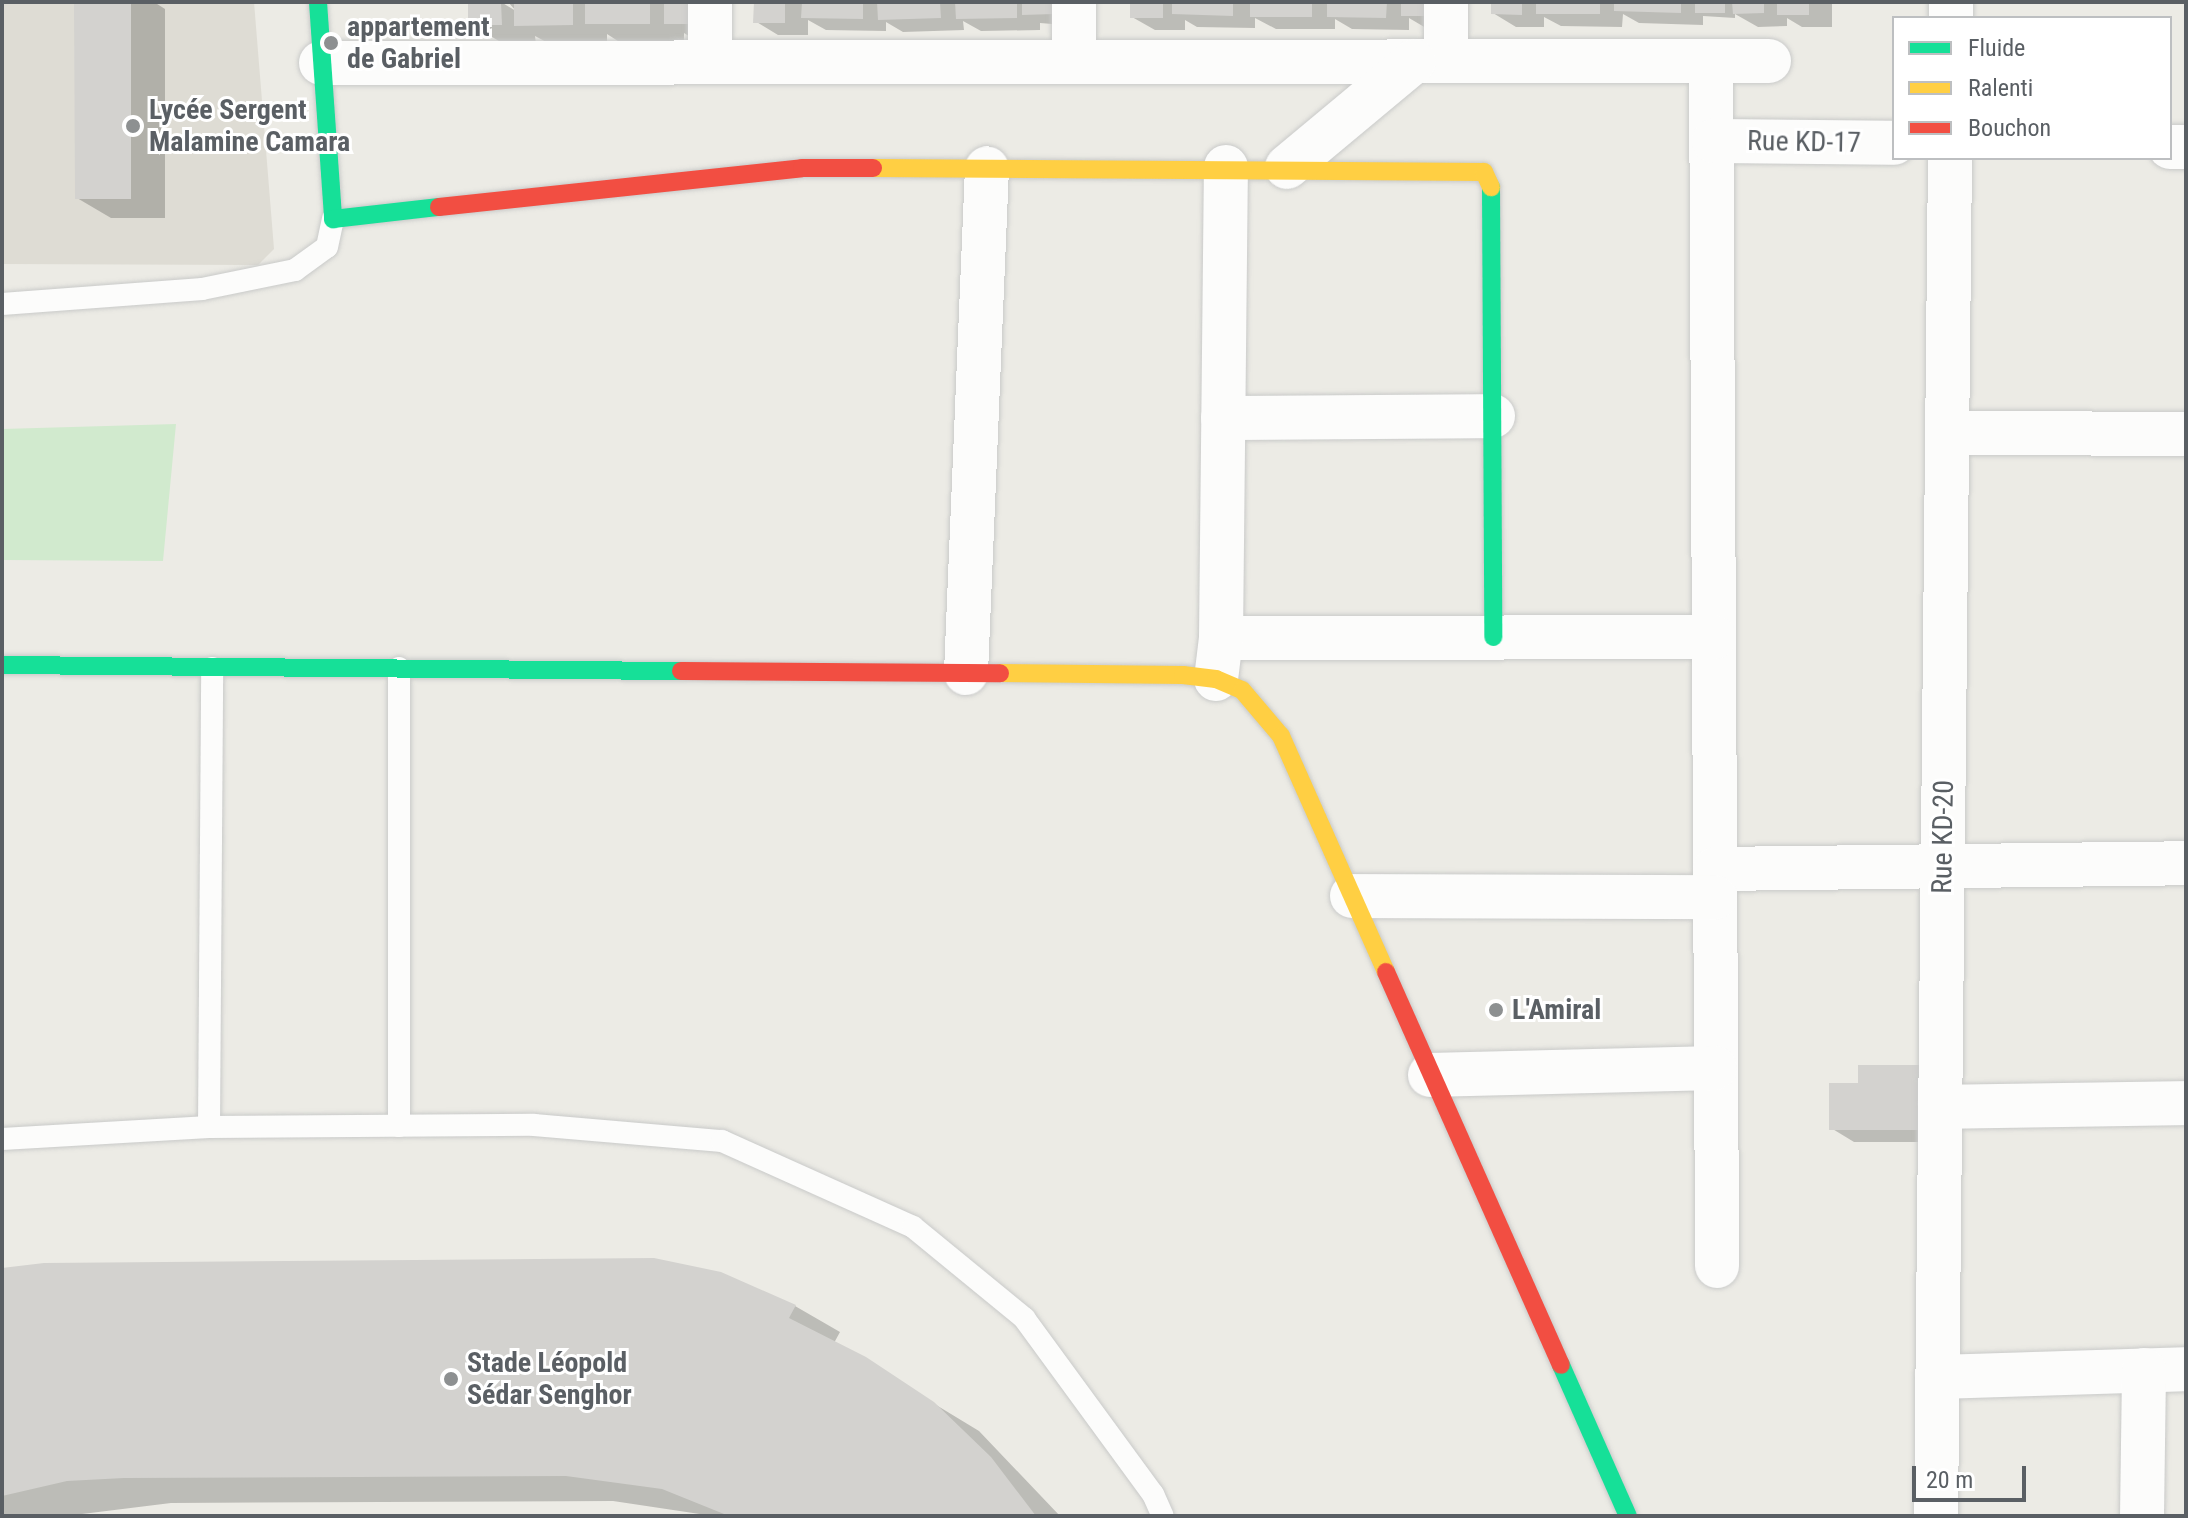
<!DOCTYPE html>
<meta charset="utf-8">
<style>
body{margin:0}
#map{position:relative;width:2188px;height:1518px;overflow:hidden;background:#ecebe5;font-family:"Roboto Condensed",sans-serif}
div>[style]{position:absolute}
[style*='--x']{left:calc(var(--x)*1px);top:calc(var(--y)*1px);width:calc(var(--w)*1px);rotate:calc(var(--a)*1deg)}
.education>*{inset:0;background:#dedcd4}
.green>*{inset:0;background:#d1eace}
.shadow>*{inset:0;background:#0003}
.building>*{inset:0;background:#d3d2cf}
.roads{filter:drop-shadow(0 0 2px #c9cac9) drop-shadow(0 0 2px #c9cac9)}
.lane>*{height:22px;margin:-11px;padding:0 11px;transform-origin:11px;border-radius:11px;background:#fcfcfb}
.street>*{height:44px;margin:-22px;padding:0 22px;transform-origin:22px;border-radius:22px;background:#fcfcfb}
.fast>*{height:18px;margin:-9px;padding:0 9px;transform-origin:9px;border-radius:9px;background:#16e098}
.slow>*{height:18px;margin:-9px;padding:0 9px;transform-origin:9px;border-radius:9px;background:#ffcf43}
.jam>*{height:18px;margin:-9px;padding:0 9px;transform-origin:9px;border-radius:9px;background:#f24e42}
.dots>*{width:22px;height:22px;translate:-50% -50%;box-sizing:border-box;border:4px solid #fff;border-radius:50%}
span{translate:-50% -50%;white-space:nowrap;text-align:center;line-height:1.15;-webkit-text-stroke:6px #fff;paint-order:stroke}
.poi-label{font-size:28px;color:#5a5f64;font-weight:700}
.left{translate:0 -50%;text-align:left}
.street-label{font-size:28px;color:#5a5f64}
.frame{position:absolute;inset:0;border:4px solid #5a5f64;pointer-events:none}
.legend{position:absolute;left:1892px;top:16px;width:280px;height:144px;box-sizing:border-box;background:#fff;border:2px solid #bdbfc1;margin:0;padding:10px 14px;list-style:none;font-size:24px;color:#5a5f64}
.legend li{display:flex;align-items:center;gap:16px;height:40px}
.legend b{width:40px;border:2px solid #bdbfc1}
.scale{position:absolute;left:1912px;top:1466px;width:114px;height:36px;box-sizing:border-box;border:4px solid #5a5f64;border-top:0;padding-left:10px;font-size:24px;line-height:28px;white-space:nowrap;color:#5a5f64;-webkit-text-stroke:6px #fff;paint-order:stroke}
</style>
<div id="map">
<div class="education">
<div style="clip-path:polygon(2px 2px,254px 2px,274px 249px,258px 265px,2px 264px)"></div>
</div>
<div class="green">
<div style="clip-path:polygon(176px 424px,163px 561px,2px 560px,2px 429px)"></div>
</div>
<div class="shadow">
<div style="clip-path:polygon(76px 2px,154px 2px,165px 9px,165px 218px,111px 218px,77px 198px)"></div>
<div style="clip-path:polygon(470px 2px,501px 2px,516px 11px,508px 2px,728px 2px,700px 43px,684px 33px,684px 43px,621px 43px,607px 34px,607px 44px,550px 44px,535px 36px,536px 44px,504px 44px,470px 24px)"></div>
<div style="clip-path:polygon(756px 2px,1076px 2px,1077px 26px,1040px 23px,1040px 30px,981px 31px,963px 21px,964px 30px,903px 32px,886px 22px,886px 31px,826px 30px,808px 20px,808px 35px,778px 35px,755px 21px)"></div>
<div style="clip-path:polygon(1132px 2px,1455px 2px,1426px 28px,1409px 18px,1409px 30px,1352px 29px,1335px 19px,1335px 29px,1276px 29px,1255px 18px,1255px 28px,1197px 27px,1185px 20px,1185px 30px,1155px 30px,1132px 17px)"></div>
<div style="clip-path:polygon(1493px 2px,1832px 2px,1832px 27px,1802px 27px,1787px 18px,1787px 26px,1758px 27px,1735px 14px,1735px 18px,1703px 16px,1703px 25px,1639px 23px,1623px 14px,1622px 27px,1561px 26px,1544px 17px,1544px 27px,1516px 27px,1493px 13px)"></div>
<div style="clip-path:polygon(1831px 1085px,1948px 1142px,1854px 1142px,1831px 1128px)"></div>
<div style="clip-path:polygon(2px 1273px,795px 1306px,840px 1332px,834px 1343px,979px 1431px,1060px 1516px,713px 1516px,613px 1501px,171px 1503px,66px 1516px,2px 1516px)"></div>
</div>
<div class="building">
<div style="clip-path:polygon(74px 2px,131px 2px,131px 199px,75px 199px)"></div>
<div style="clip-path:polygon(468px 2px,501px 2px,502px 25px,468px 25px)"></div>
<div style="clip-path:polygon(514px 2px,573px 2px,573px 25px,514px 26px)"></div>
<div style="clip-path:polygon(585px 2px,650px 2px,650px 24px,585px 24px)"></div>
<div style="clip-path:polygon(664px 2px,694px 2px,694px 24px,664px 24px)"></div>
<div style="clip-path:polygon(754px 2px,785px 2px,785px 23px,753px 23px)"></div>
<div style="clip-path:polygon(802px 2px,863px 2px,863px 19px,801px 18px)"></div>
<div style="clip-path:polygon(877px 2px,940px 2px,941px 18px,878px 20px)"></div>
<div style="clip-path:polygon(955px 2px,1017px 2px,1017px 18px,956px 19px)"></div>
<div style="clip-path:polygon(1022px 2px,1054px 2px,1054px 14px,1022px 15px)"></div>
<div style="clip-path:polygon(1130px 2px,1163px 2px,1163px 18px,1130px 18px)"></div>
<div style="clip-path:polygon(1172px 2px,1233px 2px,1233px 16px,1172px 14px)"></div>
<div style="clip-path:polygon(1250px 2px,1312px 2px,1312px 17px,1250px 17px)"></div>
<div style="clip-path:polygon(1327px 2px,1387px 2px,1386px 18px,1327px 17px)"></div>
<div style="clip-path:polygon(1401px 2px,1432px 2px,1432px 16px,1401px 16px)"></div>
<div style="clip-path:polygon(1491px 2px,1522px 2px,1522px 15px,1491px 14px)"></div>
<div style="clip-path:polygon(1536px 2px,1600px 2px,1600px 14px,1536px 14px)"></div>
<div style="clip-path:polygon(1614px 2px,1681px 2px,1681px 13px,1614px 11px)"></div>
<div style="clip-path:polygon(1695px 2px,1725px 2px,1725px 13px,1695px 13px)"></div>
<div style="clip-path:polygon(1732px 2px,1764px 2px,1764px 13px,1733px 14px)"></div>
<div style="clip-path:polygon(1777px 2px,1809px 2px,1809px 15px,1777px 15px)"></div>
<div style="clip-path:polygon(1858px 1065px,1925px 1065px,1925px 1130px,1829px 1130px,1829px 1083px,1858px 1083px)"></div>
<div style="clip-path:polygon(654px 1258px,721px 1272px,796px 1305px,789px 1318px,866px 1357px,934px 1402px,991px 1457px,1036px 1516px,729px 1516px,662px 1489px,566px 1476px,124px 1478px,67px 1481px,2px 1496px,2px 1268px,44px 1263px)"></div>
</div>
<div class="roads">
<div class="lane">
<div style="--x:2;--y:304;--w:201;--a:-4.3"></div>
<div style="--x:202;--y:289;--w:95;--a:-11.5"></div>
<div style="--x:295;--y:270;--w:39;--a:-36"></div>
<div style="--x:327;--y:247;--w:29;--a:-78"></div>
<div style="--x:399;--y:1126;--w:458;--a:-90"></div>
<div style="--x:209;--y:1127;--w:459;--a:-89.6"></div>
<div style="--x:2;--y:1139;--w:207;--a:-3.3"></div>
<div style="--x:209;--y:1127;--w:325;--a:-0.4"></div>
<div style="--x:534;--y:1125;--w:189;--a:4.9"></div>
<div style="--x:722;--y:1141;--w:209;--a:24.2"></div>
<div style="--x:913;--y:1227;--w:144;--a:39.3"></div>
<div style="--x:1024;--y:1318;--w:218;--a:53.8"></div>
<div style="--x:1153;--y:1494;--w:24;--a:66"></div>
</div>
<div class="street">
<div style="--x:1446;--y:2;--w:59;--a:90"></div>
<div style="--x:1951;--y:18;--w:16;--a:-90"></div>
<div style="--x:1711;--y:61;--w:1205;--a:89.71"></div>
<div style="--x:710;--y:62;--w:60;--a:-90"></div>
<div style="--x:1074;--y:62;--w:60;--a:-90"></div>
<div style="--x:321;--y:63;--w:1448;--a:-0.08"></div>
<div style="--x:1714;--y:141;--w:180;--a:0.6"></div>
<div style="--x:2170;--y:147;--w:16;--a:0"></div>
<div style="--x:1287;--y:167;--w:165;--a:-39.8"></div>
<div style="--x:1223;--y:418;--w:270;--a:-0.4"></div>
<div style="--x:1947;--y:433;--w:239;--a:0.2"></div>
<div style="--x:1221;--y:638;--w:493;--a:-0.1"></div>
<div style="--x:966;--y:673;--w:505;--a:-87.62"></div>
<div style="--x:1216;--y:679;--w:41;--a:-83"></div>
<div style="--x:1221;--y:638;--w:471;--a:-89.4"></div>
<div style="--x:1715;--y:869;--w:471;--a:-0.7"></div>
<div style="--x:1352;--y:896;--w:363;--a:0.2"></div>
<div style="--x:1430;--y:1075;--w:285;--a:-1.4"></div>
<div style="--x:1940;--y:1107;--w:246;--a:-0.9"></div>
<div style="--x:1937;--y:1377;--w:249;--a:-1.8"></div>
<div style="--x:1936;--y:1516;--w:1358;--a:-89.41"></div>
<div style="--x:2142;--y:1516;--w:146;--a:-89.2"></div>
</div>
<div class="fast">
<div style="--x:318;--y:2;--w:218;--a:86"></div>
<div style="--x:333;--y:219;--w:107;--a:-6.5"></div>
<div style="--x:1491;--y:187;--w:450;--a:89.7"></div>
<div style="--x:2;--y:665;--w:679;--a:0.51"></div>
<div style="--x:1561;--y:1365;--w:165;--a:66.1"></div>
</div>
<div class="slow">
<div style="--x:873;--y:168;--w:611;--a:0.38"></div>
<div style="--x:1484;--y:172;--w:17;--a:65"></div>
<div style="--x:1000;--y:673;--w:183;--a:0.6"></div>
<div style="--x:1183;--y:675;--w:33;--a:7"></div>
<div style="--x:1216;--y:679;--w:28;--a:23"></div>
<div style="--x:1242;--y:690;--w:60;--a:49.7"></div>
<div style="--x:1281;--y:736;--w:258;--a:66"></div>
</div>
<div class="jam">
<div style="--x:439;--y:207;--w:365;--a:-6.1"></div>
<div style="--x:802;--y:168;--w:71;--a:0"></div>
<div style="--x:681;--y:671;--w:319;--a:0.4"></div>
<div style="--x:1386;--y:972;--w:430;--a:66"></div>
</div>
</div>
<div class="dots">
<div style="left:331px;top:43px;background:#8d9091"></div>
<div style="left:133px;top:126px;background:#8d9091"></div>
<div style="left:1496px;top:1010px;background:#8d9091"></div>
<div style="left:451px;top:1379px;background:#8d9091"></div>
</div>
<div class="poi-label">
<span class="left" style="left:347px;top:43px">appartement<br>de Gabriel</span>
<span class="left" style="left:149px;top:126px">Lycée Sergent<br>Malamine Camara</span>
<span class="left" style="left:1512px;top:1010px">L'Amiral</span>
<span class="left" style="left:467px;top:1379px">Stade Léopold<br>Sédar Senghor</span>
</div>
<div class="street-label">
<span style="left:1804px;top:142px;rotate:1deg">Rue KD-17</span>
<span style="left:1943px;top:837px;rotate:-89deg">Rue KD-20</span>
</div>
<div class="frame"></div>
<ul class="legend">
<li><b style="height:10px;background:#16e098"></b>Fluide</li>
<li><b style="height:10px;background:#ffcf43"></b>Ralenti</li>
<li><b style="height:10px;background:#f24e42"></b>Bouchon</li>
</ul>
<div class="scale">20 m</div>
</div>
